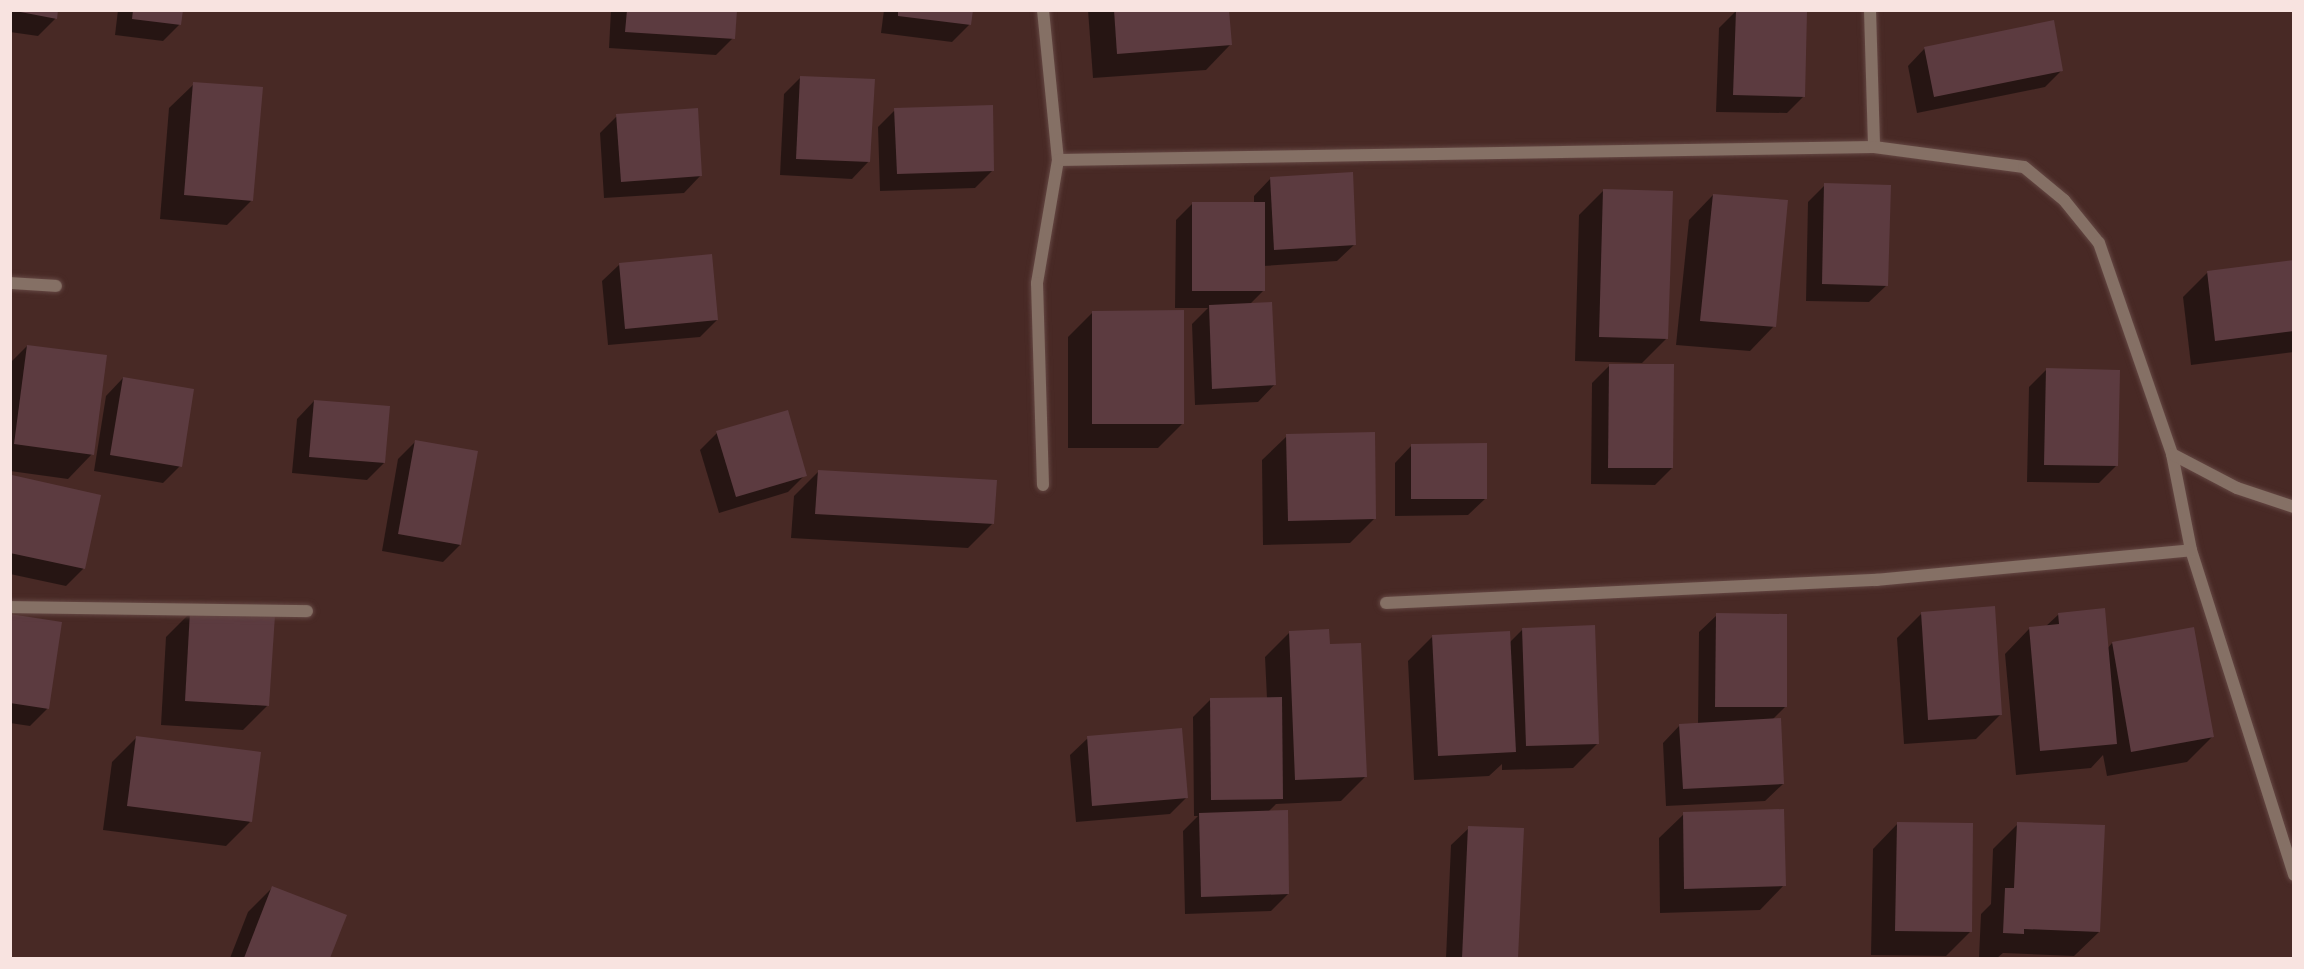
<!DOCTYPE html>
<style>
body{margin:0}
#map{position:relative;width:2304px;height:969px;overflow:hidden;background:#482925;font-family:"Public Sans",sans-serif}
div>[style]{position:absolute}
[style*='--x']{left:calc(var(--x)*1px);top:calc(var(--y)*1px);width:calc(var(--w)*1px);rotate:calc(var(--a)*1deg)}
.shadow>*{inset:0;background:#0007}
.building>*{inset:0;background:#5c3b40}
.roads{filter:drop-shadow(0 0 2px #644743) drop-shadow(0 0 2px #644743)}
.minor>*{height:12px;margin:-6px;padding:0 6px;transform-origin:6px;border-radius:6px;background:#857065}
span{translate:-50% -50%;white-space:nowrap;text-align:center;line-height:1.15;-webkit-text-stroke:4.5px #482925;paint-order:stroke}
.frame{position:absolute;inset:0;border:12px solid #f8e3e0;pointer-events:none}
</style>
<div id="map">
<div class="shadow">
<div style="clip-path:polygon(10px 10px,57px 10px,55px 19px,38px 36px,10px 32px)"></div>
<div style="clip-path:polygon(118px 10px,182px 10px,180px 24px,163px 41px,115px 35px)"></div>
<div style="clip-path:polygon(611px 10px,735px 10px,733px 38px,716px 55px,609px 48px)"></div>
<div style="clip-path:polygon(884px 10px,971px 10px,970px 24px,952px 42px,881px 33px)"></div>
<div style="clip-path:polygon(1088px 10px,1228px 10px,1230px 45px,1206px 70px,1093px 78px)"></div>
<div style="clip-path:polygon(1736px 11px,1804px 96px,1787px 113px,1716px 112px,1719px 28px)"></div>
<div style="clip-path:polygon(1925px 48px,2062px 70px,2045px 87px,1917px 113px,1908px 66px)"></div>
<div style="clip-path:polygon(801px 77px,869px 161px,852px 179px,780px 175px,784px 94px)"></div>
<div style="clip-path:polygon(194px 84px,252px 200px,227px 225px,160px 219px,169px 108px)"></div>
<div style="clip-path:polygon(895px 110px,993px 170px,975px 188px,880px 191px,878px 127px)"></div>
<div style="clip-path:polygon(617px 116px,701px 175px,684px 193px,604px 198px,600px 133px)"></div>
<div style="clip-path:polygon(1271px 178px,1355px 244px,1337px 261px,1263px 266px,1263px 291px,1249px 305px,1275px 384px,1258px 402px,1195px 405px,1192px 324px,1208px 308px,1175px 308px,1176px 220px,1193px 203px,1254px 203px,1254px 196px)"></div>
<div style="clip-path:polygon(1825px 185px,1887px 285px,1869px 302px,1806px 301px,1808px 202px)"></div>
<div style="clip-path:polygon(1603px 191px,1667px 338px,1642px 363px,1575px 361px,1579px 215px)"></div>
<div style="clip-path:polygon(1713px 195px,1774px 326px,1750px 351px,1676px 345px,1689px 220px)"></div>
<div style="clip-path:polygon(2294px 262px,2294px 352px,2191px 365px,2183px 297px,2207px 273px)"></div>
<div style="clip-path:polygon(620px 264px,717px 320px,700px 337px,608px 345px,602px 281px)"></div>
<div style="clip-path:polygon(1093px 312px,1183px 423px,1158px 448px,1068px 448px,1068px 337px)"></div>
<div style="clip-path:polygon(27px 346px,92px 454px,68px 479px,10px 471px,10px 363px)"></div>
<div style="clip-path:polygon(1610px 365px,1672px 468px,1655px 485px,1591px 484px,1592px 383px)"></div>
<div style="clip-path:polygon(2046px 370px,2116px 466px,2099px 483px,2027px 482px,2029px 387px)"></div>
<div style="clip-path:polygon(123px 378px,180px 466px,163px 483px,94px 471px,106px 396px)"></div>
<div style="clip-path:polygon(314px 401px,384px 463px,367px 480px,292px 473px,297px 419px)"></div>
<div style="clip-path:polygon(717px 433px,805px 475px,788px 492px,719px 513px,700px 450px)"></div>
<div style="clip-path:polygon(1287px 436px,1375px 518px,1350px 543px,1263px 545px,1262px 460px)"></div>
<div style="clip-path:polygon(415px 442px,460px 545px,443px 562px,382px 551px,398px 459px)"></div>
<div style="clip-path:polygon(1412px 445px,1486px 498px,1468px 515px,1395px 516px,1395px 463px)"></div>
<div style="clip-path:polygon(819px 471px,993px 523px,968px 548px,791px 538px,794px 496px)"></div>
<div style="clip-path:polygon(13px 477px,99px 496px,83px 569px,66px 586px,10px 574px)"></div>
<div style="clip-path:polygon(191px 612px,268px 705px,243px 730px,161px 725px,166px 637px)"></div>
<div style="clip-path:polygon(1921px 614px,2001px 714px,1976px 739px,1904px 744px,1897px 638px)"></div>
<div style="clip-path:polygon(2059px 614px,2107px 649px,2112px 643px,2212px 737px,2187px 762px,2107px 776px,2103px 755px,2091px 768px,2016px 775px,2005px 654px,2029px 629px,2045px 627px)"></div>
<div style="clip-path:polygon(1717px 615px,1785px 707px,1772px 720px,1783px 784px,1765px 801px,1666px 806px,1663px 743px,1680px 725px,1698px 724px,1699px 632px)"></div>
<div style="clip-path:polygon(10px 616px,47px 709px,30px 726px,10px 723px)"></div>
<div style="clip-path:polygon(1523px 629px,1598px 743px,1573px 768px,1502px 770px,1502px 764px,1489px 776px,1414px 780px,1408px 661px,1433px 636px,1509px 643px)"></div>
<div style="clip-path:polygon(1290px 632px,1329px 646px,1366px 776px,1341px 801px,1276px 804px,1268px 812px,1288px 894px,1271px 911px,1185px 914px,1183px 831px,1198px 816px,1194px 816px,1193px 717px,1210px 700px,1267px 699px,1265px 657px)"></div>
<div style="clip-path:polygon(137px 737px,250px 822px,226px 846px,103px 830px,112px 762px)"></div>
<div style="clip-path:polygon(1088px 738px,1187px 797px,1170px 814px,1076px 822px,1070px 755px)"></div>
<div style="clip-path:polygon(1684px 814px,1784px 885px,1760px 910px,1660px 913px,1659px 838px)"></div>
<div style="clip-path:polygon(1897px 824px,1971px 931px,1946px 956px,1871px 955px,1873px 849px)"></div>
<div style="clip-path:polygon(2018px 824px,2099px 932px,2074px 956px,2003px 953px,1997px 958px,1979px 957px,1981px 914px,1991px 904px,1993px 849px)"></div>
<div style="clip-path:polygon(1469px 828px,1523px 830px,1516px 958px,1446px 958px,1451px 845px)"></div>
<div style="clip-path:polygon(272px 888px,345px 916px,328px 958px,230px 958px,248px 912px)"></div>
</div>
<div class="building">
<div style="clip-path:polygon(10px 10px,58px 10px,57px 19px)"></div>
<div style="clip-path:polygon(133px 10px,183px 10px,181px 25px,132px 19px)"></div>
<div style="clip-path:polygon(627px 10px,737px 10px,735px 39px,625px 32px)"></div>
<div style="clip-path:polygon(898px 10px,973px 10px,971px 25px,898px 16px)"></div>
<div style="clip-path:polygon(1114px 10px,1229px 10px,1232px 45px,1117px 54px)"></div>
<div style="clip-path:polygon(1736px 10px,1807px 11px,1805px 97px,1733px 95px)"></div>
<div style="clip-path:polygon(2054px 20px,2063px 71px,1934px 97px,1924px 47px)"></div>
<div style="clip-path:polygon(800px 76px,875px 79px,870px 162px,796px 159px)"></div>
<div style="clip-path:polygon(193px 82px,263px 87px,253px 201px,184px 195px)"></div>
<div style="clip-path:polygon(993px 105px,994px 171px,897px 174px,894px 108px)"></div>
<div style="clip-path:polygon(698px 108px,702px 176px,621px 182px,616px 114px)"></div>
<div style="clip-path:polygon(1353px 172px,1356px 245px,1274px 250px,1270px 177px)"></div>
<div style="clip-path:polygon(1824px 183px,1891px 185px,1888px 286px,1822px 284px)"></div>
<div style="clip-path:polygon(1603px 189px,1673px 191px,1668px 339px,1599px 337px)"></div>
<div style="clip-path:polygon(1713px 194px,1788px 200px,1776px 327px,1700px 321px)"></div>
<div style="clip-path:polygon(1192px 202px,1265px 202px,1265px 291px,1192px 291px)"></div>
<div style="clip-path:polygon(712px 254px,718px 320px,625px 329px,619px 263px)"></div>
<div style="clip-path:polygon(2294px 260px,2294px 331px,2215px 341px,2207px 271px)"></div>
<div style="clip-path:polygon(1272px 302px,1276px 385px,1212px 389px,1209px 305px)"></div>
<div style="clip-path:polygon(1184px 310px,1184px 424px,1092px 424px,1092px 311px)"></div>
<div style="clip-path:polygon(27px 345px,107px 355px,94px 455px,14px 444px)"></div>
<div style="clip-path:polygon(1609px 364px,1674px 364px,1673px 468px,1608px 468px)"></div>
<div style="clip-path:polygon(2046px 368px,2120px 370px,2118px 466px,2044px 465px)"></div>
<div style="clip-path:polygon(123px 377px,194px 389px,182px 467px,110px 455px)"></div>
<div style="clip-path:polygon(314px 400px,390px 406px,385px 463px,309px 457px)"></div>
<div style="clip-path:polygon(788px 410px,807px 476px,736px 497px,716px 431px)"></div>
<div style="clip-path:polygon(1375px 432px,1376px 519px,1288px 521px,1286px 434px)"></div>
<div style="clip-path:polygon(415px 440px,478px 451px,461px 545px,398px 534px)"></div>
<div style="clip-path:polygon(1487px 443px,1487px 499px,1411px 499px,1411px 444px)"></div>
<div style="clip-path:polygon(818px 470px,997px 480px,994px 524px,815px 514px)"></div>
<div style="clip-path:polygon(12px 475px,101px 495px,85px 569px,10px 553px)"></div>
<div style="clip-path:polygon(1995px 606px,2002px 715px,1928px 720px,1921px 612px)"></div>
<div style="clip-path:polygon(2105px 608px,2117px 744px,2040px 751px,2029px 627px,2059px 624px,2058px 613px)"></div>
<div style="clip-path:polygon(190px 611px,275px 615px,269px 706px,185px 701px)"></div>
<div style="clip-path:polygon(1716px 613px,1787px 614px,1787px 707px,1715px 707px)"></div>
<div style="clip-path:polygon(10px 614px,62px 622px,49px 709px,10px 703px)"></div>
<div style="clip-path:polygon(1595px 625px,1599px 744px,1526px 746px,1522px 628px)"></div>
<div style="clip-path:polygon(2194px 627px,2214px 737px,2131px 752px,2112px 642px)"></div>
<div style="clip-path:polygon(1329px 629px,1330px 644px,1361px 643px,1367px 777px,1295px 780px,1289px 631px)"></div>
<div style="clip-path:polygon(1510px 631px,1516px 752px,1438px 756px,1432px 635px)"></div>
<div style="clip-path:polygon(1282px 697px,1283px 799px,1211px 800px,1210px 698px)"></div>
<div style="clip-path:polygon(1781px 718px,1784px 784px,1683px 789px,1679px 724px)"></div>
<div style="clip-path:polygon(1182px 728px,1188px 798px,1092px 806px,1087px 736px)"></div>
<div style="clip-path:polygon(136px 736px,261px 752px,252px 822px,127px 806px)"></div>
<div style="clip-path:polygon(1784px 809px,1786px 886px,1684px 889px,1683px 812px)"></div>
<div style="clip-path:polygon(1288px 810px,1289px 894px,1201px 897px,1199px 813px)"></div>
<div style="clip-path:polygon(1897px 822px,1973px 823px,1972px 932px,1895px 931px)"></div>
<div style="clip-path:polygon(2017px 822px,2105px 825px,2100px 932px,2024px 929px,2024px 934px,2003px 933px,2005px 888px,2014px 888px)"></div>
<div style="clip-path:polygon(1468px 826px,1524px 828px,1518px 958px,1462px 958px)"></div>
<div style="clip-path:polygon(272px 886px,347px 915px,330px 958px,244px 958px)"></div>
</div>
<div class="roads">
<div class="minor">
<div style="--x:1043;--y:10;--w:151;--a:84.3"></div>
<div style="--x:1058;--y:160;--w:125;--a:99.7"></div>
<div style="--x:1037;--y:283;--w:202;--a:88.3"></div>
<div style="--x:1870;--y:10;--w:137;--a:88.3"></div>
<div style="--x:1058;--y:160;--w:816;--a:-0.91"></div>
<div style="--x:1874;--y:147;--w:151;--a:7.6"></div>
<div style="--x:2024;--y:167;--w:52;--a:39.5"></div>
<div style="--x:2064;--y:200;--w:55;--a:50.9"></div>
<div style="--x:2099;--y:243;--w:223;--a:70.9"></div>
<div style="--x:2172;--y:454;--w:98;--a:78.8"></div>
<div style="--x:2191;--y:550;--w:341;--a:72.4"></div>
<div style="--x:10;--y:283;--w:46;--a:3.7"></div>
<div style="--x:2172;--y:454;--w:73;--a:27.6"></div>
<div style="--x:2237;--y:488;--w:60;--a:18.4"></div>
<div style="--x:1386;--y:603;--w:491;--a:-2.7"></div>
<div style="--x:1876;--y:580;--w:316;--a:-5.4"></div>
<div style="--x:10;--y:607;--w:297;--a:0.8"></div>
</div>
</div>
<div class="frame"></div>
</div>
